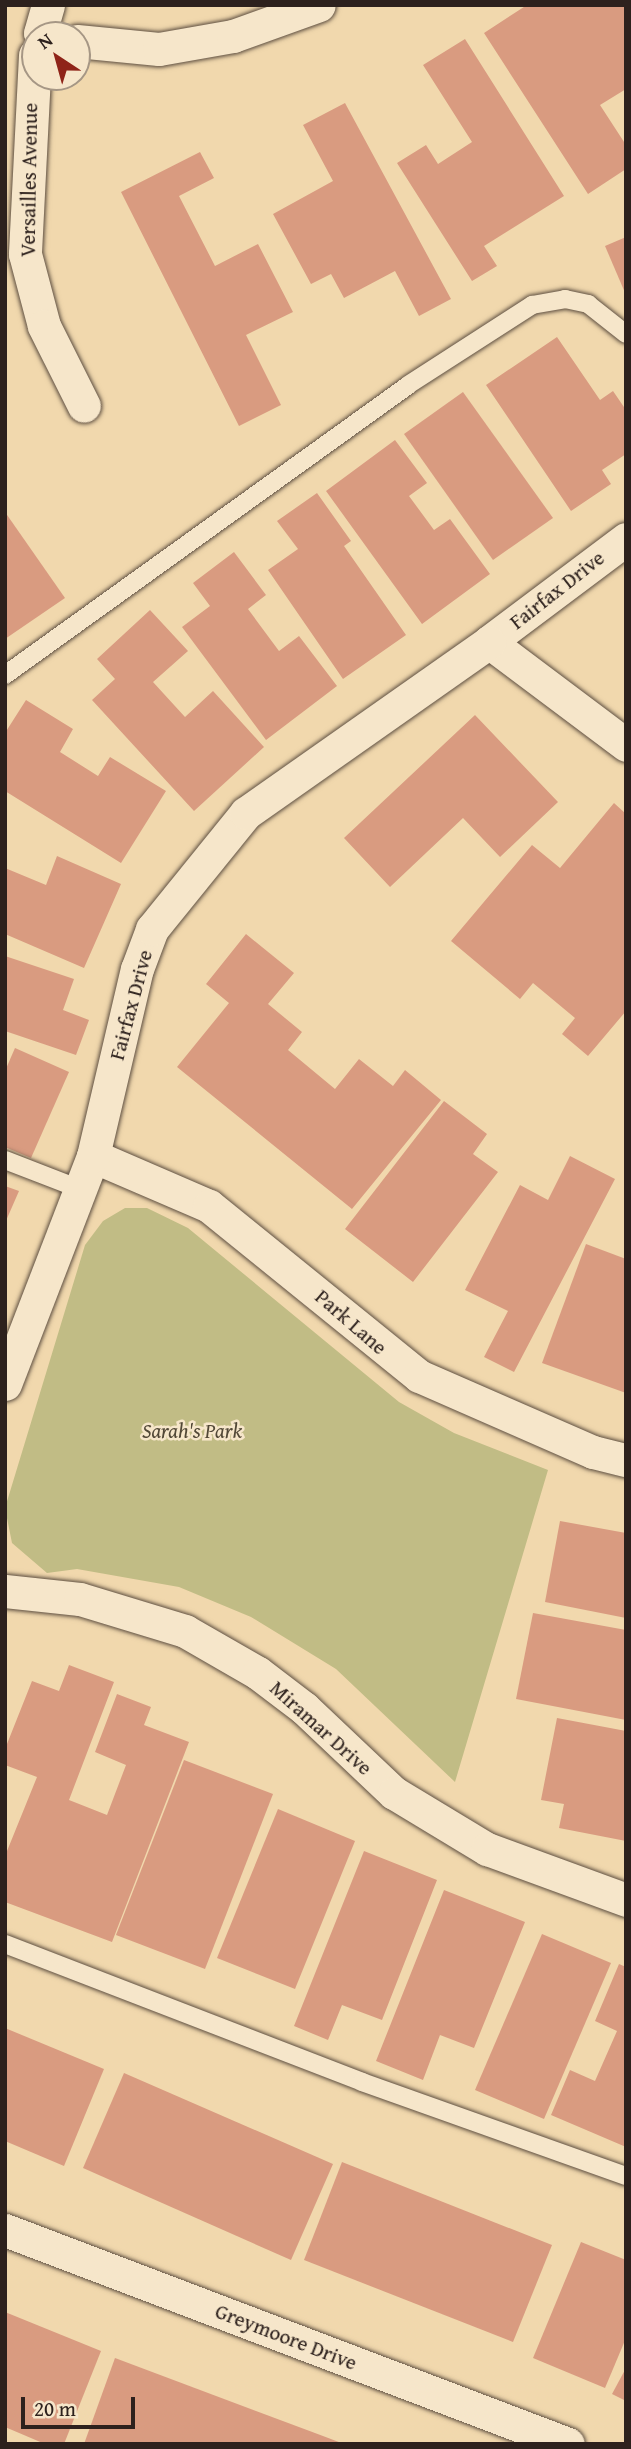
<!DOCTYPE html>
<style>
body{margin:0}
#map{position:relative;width:631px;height:2449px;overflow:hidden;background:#f1d8ad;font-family:"Gentium Book Plus",serif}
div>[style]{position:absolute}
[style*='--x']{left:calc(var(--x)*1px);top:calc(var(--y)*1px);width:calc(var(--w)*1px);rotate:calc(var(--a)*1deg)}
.green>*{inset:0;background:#c1bc85}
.building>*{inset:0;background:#d99b80}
.roads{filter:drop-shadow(0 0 2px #5e4f41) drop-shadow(0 0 2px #5e4f41)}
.lane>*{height:18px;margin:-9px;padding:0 9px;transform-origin:9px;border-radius:9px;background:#f6e6ca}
.street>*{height:33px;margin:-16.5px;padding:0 16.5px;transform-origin:16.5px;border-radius:16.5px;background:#f6e6ca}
span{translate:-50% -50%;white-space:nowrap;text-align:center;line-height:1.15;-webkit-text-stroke:5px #f6e6ca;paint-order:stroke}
.street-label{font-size:21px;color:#2d211d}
.park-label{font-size:21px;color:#524837;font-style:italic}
.frame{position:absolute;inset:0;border:7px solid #2d211d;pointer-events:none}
.north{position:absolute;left:21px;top:21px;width:70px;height:70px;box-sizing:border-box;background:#f6e6ca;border:2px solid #a69785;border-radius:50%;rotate:324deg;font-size:19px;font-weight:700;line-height:28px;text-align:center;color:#2d211d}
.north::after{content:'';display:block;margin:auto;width:24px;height:32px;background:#8f2418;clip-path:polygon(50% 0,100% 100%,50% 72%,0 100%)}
.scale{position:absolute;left:21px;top:2397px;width:114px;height:32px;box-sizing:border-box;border:4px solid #2d211d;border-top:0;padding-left:9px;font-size:21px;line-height:24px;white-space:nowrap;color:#2d211d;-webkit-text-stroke:5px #f6e6ca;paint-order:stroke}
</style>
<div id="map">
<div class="green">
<div style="clip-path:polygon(125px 1208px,147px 1208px,188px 1228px,399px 1402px,454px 1433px,548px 1470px,455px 1782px,336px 1669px,251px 1617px,179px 1587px,77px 1569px,47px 1573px,12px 1543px,5px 1508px,85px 1245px,103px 1221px)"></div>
</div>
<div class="building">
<div style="clip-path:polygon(527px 5px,626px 5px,626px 89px,600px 105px,626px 145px,626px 169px,588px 194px,484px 33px)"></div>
<div style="clip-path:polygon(465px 39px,564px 196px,484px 246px,497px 266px,472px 281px,397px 163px,426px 145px,438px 164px,472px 142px,423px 65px)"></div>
<div style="clip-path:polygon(345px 103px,451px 299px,419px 316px,395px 271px,344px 298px,331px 274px,311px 284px,273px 214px,333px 181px,303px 125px)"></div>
<div style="clip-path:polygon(200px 152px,214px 178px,179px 196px,215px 266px,258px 244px,293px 312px,246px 335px,281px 405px,239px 426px,121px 192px)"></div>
<div style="clip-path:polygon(626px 237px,626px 295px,605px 246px)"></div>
<div style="clip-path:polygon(557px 337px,600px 400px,613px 391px,626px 410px,626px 454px,602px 470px,611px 484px,571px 511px,486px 385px)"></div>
<div style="clip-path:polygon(463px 392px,553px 518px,493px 560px,404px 434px)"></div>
<div style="clip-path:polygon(395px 440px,427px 483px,409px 496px,434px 530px,450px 519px,490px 574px,422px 624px,326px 491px)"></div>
<div style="clip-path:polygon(317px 493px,351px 541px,344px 546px,406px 635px,343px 679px,268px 570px,298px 549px,277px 521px)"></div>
<div style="clip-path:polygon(5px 512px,65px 598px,5px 639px)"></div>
<div style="clip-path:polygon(234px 552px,266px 595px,248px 609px,279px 651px,299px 636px,337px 686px,266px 740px,182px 627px,210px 606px,193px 583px)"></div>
<div style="clip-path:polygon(150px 610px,188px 651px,153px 682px,185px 717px,213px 691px,264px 747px,194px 811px,92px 700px,115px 679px,97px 659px)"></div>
<div style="clip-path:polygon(26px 700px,73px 729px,60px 752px,98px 776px,110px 757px,166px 791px,121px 863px,5px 791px,5px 733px)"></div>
<div style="clip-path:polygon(475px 715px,558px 802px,500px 857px,463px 818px,390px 887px,344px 838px)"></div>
<div style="clip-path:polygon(614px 803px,626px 814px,626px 1011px,588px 1056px,562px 1034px,575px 1018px,533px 983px,520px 999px,451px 941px,532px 845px,560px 868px)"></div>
<div style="clip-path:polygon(57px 856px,121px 884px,84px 968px,5px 934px,5px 868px,46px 885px)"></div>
<div style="clip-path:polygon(246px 934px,294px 973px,268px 1004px,302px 1032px,288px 1050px,335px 1089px,359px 1059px,393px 1086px,405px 1070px,441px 1100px,352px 1209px,177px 1067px,229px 1003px,206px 984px)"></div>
<div style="clip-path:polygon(5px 956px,74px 979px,63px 1010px,89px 1020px,76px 1055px,5px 1031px)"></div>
<div style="clip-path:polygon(15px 1048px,69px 1072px,31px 1158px,5px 1147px,5px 1071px)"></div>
<div style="clip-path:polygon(444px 1101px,487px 1134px,473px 1154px,498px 1172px,413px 1282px,345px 1229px)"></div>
<div style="clip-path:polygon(570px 1156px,615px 1179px,514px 1372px,484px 1357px,508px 1311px,465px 1290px,520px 1185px,548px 1200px)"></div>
<div style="clip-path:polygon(5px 1186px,19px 1191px,5px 1223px)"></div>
<div style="clip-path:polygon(586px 1244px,626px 1259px,626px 1393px,542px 1363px)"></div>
<div style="clip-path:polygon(560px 1521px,626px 1533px,626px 1618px,545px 1602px)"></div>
<div style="clip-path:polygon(533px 1613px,626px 1630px,626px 1720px,516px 1699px)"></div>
<div style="clip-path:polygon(69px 1665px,114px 1682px,69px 1800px,107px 1815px,126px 1765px,95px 1752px,117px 1694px,151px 1707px,144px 1725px,189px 1742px,112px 1942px,5px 1902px,5px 1856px,37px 1777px,5px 1765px,5px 1749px,32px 1681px,59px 1691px)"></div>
<div style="clip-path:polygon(557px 1718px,626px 1731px,626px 1841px,559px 1828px,564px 1804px,541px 1800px)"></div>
<div style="clip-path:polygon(184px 1760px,273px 1794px,205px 1969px,116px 1935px)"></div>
<div style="clip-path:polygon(278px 1809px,355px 1841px,295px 1989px,217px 1958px)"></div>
<div style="clip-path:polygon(364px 1851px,437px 1880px,382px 2020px,342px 2005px,328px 2040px,294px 2026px)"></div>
<div style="clip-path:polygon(444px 1890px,525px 1922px,474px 2048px,440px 2035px,423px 2080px,376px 2061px)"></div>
<div style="clip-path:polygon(542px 1934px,611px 1963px,544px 2119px,475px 2090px)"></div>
<div style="clip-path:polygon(619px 1964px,626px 1967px,626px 2147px,551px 2115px,570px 2070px,595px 2081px,617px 2031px,595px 2021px)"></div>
<div style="clip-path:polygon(5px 2028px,104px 2069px,64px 2166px,5px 2141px)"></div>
<div style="clip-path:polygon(124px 2073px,333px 2164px,291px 2260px,83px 2168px)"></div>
<div style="clip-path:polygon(342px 2162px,552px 2245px,513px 2342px,304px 2260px)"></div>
<div style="clip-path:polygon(581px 2242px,626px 2260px,626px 2338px,605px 2388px,533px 2358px)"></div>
<div style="clip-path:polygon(5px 2312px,101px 2351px,64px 2444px,45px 2444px,5px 2427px)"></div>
<div style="clip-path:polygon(115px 2358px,323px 2436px,344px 2444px,84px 2444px)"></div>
<div style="clip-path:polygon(626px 2368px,626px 2401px,612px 2394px)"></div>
</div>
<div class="roads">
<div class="lane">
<div style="--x:5;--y:675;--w:496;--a:-35.7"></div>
<div style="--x:408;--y:385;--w:148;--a:-32.8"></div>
<div style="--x:532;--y:305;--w:34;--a:-10"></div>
<div style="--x:565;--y:299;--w:24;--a:12"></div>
<div style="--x:588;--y:304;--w:48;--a:38.3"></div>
<div style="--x:5;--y:1160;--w:80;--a:21.1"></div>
<div style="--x:5;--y:1944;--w:383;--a:21.1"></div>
<div style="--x:362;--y:2082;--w:280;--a:19.6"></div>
</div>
<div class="street">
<div style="--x:48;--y:35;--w:8;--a:-166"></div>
<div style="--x:40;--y:33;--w:29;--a:-74"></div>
<div style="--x:77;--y:41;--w:82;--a:5.6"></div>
<div style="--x:159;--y:49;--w:75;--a:-10"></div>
<div style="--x:233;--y:36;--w:91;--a:-19.8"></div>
<div style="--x:35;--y:55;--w:199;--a:92.9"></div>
<div style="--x:25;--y:254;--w:74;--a:75.2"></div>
<div style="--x:44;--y:326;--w:89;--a:63.4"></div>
<div style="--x:626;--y:539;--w:171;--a:143.1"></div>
<div style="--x:489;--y:642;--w:171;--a:36.9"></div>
<div style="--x:93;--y:1156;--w:126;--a:23.3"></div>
<div style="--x:209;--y:1206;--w:270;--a:39"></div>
<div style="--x:419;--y:1376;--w:190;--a:23.6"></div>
<div style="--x:593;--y:1452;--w:34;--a:14"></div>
<div style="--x:5;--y:1384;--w:244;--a:-68.9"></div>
<div style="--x:93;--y:1156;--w:192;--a:-76.8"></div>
<div style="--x:137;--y:969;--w:43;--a:-69.4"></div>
<div style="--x:152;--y:929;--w:149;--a:-51"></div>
<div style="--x:246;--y:813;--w:297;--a:-35.1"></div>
<div style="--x:5;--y:1591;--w:75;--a:6.1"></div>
<div style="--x:80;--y:1599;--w:110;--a:16.9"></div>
<div style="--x:185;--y:1631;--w:84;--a:29.9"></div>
<div style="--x:258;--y:1673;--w:58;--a:37.3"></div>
<div style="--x:304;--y:1708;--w:124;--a:43.4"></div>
<div style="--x:394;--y:1793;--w:109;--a:31.1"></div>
<div style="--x:487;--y:1849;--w:148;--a:20.1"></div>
<div style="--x:5;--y:2230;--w:602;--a:20.81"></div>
</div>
</div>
<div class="street-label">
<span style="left:29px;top:180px;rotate:-89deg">Versailles Avenue</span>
<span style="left:557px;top:590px;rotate:-38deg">Fairfax Drive</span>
<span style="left:131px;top:1005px;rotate:-75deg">Fairfax Drive</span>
<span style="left:351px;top:1322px;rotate:41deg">Park Lane</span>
<span style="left:321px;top:1728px;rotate:42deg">Miramar Drive</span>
<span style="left:286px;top:2337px;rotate:21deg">Greymoore Drive</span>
</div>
<div class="park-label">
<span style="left:192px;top:1431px">Sarah's Park</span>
</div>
<div class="frame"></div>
<div class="north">N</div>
<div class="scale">20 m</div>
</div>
